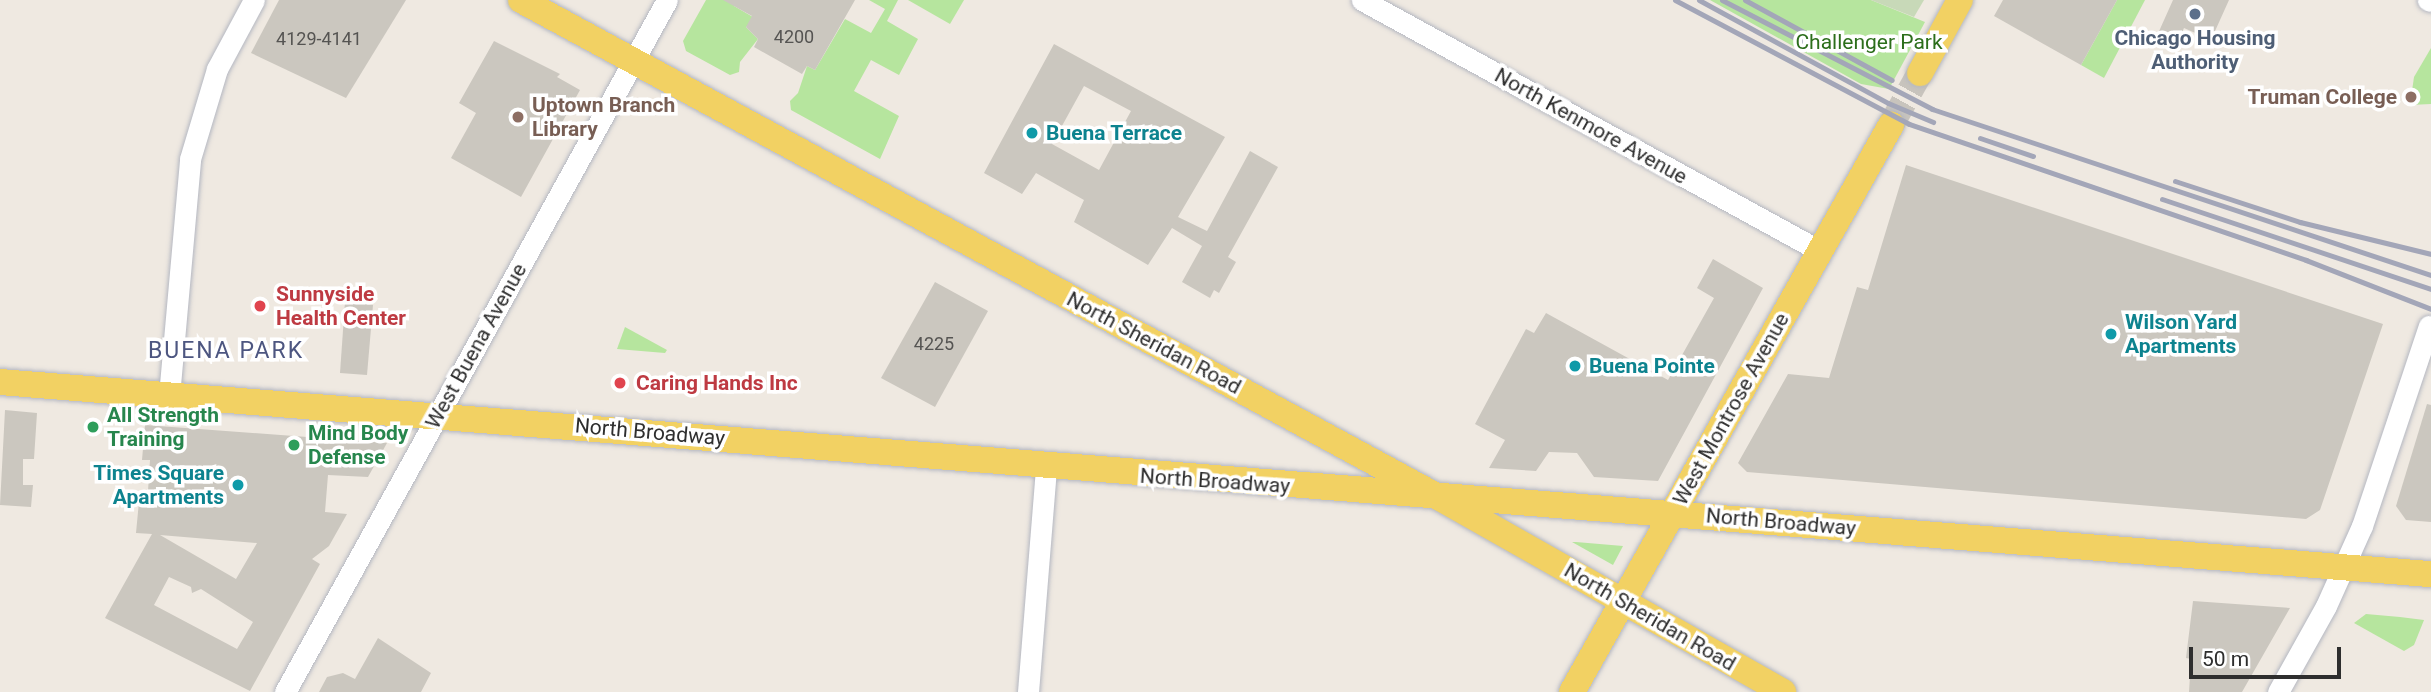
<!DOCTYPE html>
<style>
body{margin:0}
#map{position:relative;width:2431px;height:692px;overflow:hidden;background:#efe9e1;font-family:Roboto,sans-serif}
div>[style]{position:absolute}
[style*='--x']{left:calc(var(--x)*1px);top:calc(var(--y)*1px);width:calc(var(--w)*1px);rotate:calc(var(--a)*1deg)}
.green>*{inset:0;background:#b6e59e}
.cemetery>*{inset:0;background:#c8d9b8}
.building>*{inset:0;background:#cbc7bf}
.major-tunnel>*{height:26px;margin-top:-13px;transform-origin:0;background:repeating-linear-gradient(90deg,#c8c4bd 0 26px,transparent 0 39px)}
.roads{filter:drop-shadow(0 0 2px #b4b7c1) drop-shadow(0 0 2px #b4b7c1)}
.minor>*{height:21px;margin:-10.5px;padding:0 10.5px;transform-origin:10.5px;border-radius:10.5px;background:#fff}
.major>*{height:26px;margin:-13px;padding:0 13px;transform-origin:13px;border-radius:13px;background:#f2d163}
.rail>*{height:5px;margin:-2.5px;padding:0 2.5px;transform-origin:2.5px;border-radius:2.5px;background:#a3a6b8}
.dots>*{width:19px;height:19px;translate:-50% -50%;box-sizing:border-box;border:4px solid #fff;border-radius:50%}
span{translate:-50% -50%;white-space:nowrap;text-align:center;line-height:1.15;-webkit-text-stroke:7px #fff;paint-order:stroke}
.number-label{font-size:18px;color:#555452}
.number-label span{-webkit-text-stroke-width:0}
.service-label{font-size:21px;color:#4e5e75;font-weight:700}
.park-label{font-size:21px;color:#2c6e1b}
.education-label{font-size:21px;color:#785e54;font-weight:700}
.right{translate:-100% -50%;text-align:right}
.left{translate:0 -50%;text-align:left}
.street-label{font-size:21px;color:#2e2e2e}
.culture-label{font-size:21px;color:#0d838f;font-weight:700}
.health-label{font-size:21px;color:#be3a42;font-weight:700}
.leisure-label{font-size:21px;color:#27864d;font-weight:700}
.neighbourhood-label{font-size:23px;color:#4d5680;letter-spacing:2px}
.scale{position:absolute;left:2189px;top:647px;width:152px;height:32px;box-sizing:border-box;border:4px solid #2e2e2e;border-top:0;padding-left:9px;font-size:21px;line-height:24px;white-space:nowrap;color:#2e2e2e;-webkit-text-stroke:5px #fff;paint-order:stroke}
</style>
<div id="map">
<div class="green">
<div style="clip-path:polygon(706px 0,738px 0,734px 6px,758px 20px,746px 27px,758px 39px,740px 62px,739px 72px,730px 75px,686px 51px,683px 41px)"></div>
<div style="clip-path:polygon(869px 0,898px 0,887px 21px,918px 39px,899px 75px,871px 60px,854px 91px,899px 116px,880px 159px,791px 110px,790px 101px,798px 93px,807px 66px,815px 70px,845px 19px,871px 33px,885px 9px)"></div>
<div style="clip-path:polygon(908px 0,964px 0,950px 24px)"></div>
<div style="clip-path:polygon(1710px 0,1871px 0,1925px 22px,1889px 89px,1861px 84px)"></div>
<div style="clip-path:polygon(2117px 0,2145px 0,2104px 78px,2081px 65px)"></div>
<div style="clip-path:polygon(2431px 48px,2431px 104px,2410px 105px,2414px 77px)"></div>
<div style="clip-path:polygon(625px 327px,667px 350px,665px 353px,617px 349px)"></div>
<div style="clip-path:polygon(1572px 542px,1576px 542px,1623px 546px,1613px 565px)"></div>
<div style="clip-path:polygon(2366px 614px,2400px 617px,2424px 620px,2414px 645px,2404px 651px,2354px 623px)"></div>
</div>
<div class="cemetery">
<div style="clip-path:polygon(1871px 0,1924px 0,1914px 17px)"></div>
</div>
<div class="building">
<div style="clip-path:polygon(279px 0,406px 0,346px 98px,251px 53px)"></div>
<div style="clip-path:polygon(723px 0,855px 0,815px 70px,807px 66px,802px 74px,754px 47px,758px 39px,746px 27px,752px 16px)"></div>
<div style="clip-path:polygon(2003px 0,2117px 0,2081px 65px,1994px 16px)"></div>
<div style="clip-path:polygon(2173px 0,2229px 0,2211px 40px,2184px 28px,2176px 47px,2156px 38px)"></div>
<div style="clip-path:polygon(494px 41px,560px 74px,557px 77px,580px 90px,521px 197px,451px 158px,476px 113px,459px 103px)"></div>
<div style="clip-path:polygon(evenodd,1054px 44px,1225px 137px,1178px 217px,1207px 231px,1250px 151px,1278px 167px,1228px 257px,1236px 262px,1219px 293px,1214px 290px,1210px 298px,1182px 282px,1202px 246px,1172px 228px,1148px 265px,1074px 222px,1084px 200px,1036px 173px,1022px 194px,984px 173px,1054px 44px,1084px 86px,1131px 111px,1099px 170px,1052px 144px,1084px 86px)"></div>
<div style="clip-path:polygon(1906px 165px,2383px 324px,2320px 510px,2306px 519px,1747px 472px,1738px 463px,1788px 374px,1829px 378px,1857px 287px,1868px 290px)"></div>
<div style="clip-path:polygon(1713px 259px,1763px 288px,1658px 481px,1594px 477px,1577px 453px,1549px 452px,1536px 471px,1489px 468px,1505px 440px,1475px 424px,1526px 329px,1534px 333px,1546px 313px,1668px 380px,1714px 298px,1697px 288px)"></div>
<div style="clip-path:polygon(935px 282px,988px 311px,935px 407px,881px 378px)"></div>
<div style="clip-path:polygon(345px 302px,373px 305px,367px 375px,340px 373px)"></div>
<div style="clip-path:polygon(2427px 404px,2431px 405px,2431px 522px,2406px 520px,2396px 506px)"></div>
<div style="clip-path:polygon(5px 410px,37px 413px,34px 459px,23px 459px,23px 485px,33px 485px,31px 507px,0 505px)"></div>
<div style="clip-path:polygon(evenodd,145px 425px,387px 443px,368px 477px,328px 475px,325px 512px,347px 514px,329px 546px,312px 559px,320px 564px,250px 691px,105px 618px,152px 534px,136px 533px,140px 491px,148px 491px,150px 460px,142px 460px,145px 425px,160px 535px,257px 543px,236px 579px,160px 535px,145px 425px,169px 577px,191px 587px,192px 593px,201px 589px,253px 622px,237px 649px,154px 605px,169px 577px)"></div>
<div style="clip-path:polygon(2193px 601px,2290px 608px,2242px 692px,2189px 692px,2191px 659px,2186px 658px)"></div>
<div style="clip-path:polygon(378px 638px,431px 673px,421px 692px,319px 692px,327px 677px,343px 673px,355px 679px)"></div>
</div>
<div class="major-tunnel">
<div style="--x:1891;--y:125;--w:60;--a:-60.9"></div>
</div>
<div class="roads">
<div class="minor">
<div style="--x:1362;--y:0;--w:522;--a:28.72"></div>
<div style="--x:2428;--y:0;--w:3;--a:18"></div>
<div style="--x:169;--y:396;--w:238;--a:-84.9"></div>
<div style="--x:190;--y:159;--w:94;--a:-73.3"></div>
<div style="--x:217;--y:69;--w:78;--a:-61.8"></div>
<div style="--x:285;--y:692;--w:790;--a:-61.1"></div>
<div style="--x:1028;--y:692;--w:225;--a:-85.4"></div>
<div style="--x:2278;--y:692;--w:98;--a:-60.8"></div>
<div style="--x:2326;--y:606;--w:88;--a:-65.8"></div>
<div style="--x:2362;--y:526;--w:211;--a:-71.5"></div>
</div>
<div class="major">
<div style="--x:521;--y:0;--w:1047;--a:28.45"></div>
<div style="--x:1442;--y:499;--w:392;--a:29.5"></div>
<div style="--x:1920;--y:73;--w:83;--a:-61.3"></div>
<div style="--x:0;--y:382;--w:2439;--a:4.52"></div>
<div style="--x:1572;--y:692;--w:651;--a:-60.64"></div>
</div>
</div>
<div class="rail">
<div style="--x:1675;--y:0;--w:265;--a:27.9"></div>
<div style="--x:1909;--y:124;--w:420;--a:18.9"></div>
<div style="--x:2306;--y:260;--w:134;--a:21.4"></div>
<div style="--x:1699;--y:0;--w:215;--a:28.6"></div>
<div style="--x:1888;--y:103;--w:49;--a:22.9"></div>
<div style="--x:1722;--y:0;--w:237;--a:27.4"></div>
<div style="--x:1932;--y:109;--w:526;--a:18.4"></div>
<div style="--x:1745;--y:0;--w:167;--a:28.6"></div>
<div style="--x:1980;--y:138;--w:56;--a:18.8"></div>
<div style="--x:2175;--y:181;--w:132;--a:18.2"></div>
<div style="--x:2300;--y:222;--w:135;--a:13.7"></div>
<div style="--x:2162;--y:199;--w:284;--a:18.5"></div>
</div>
<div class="dots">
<div style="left:2195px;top:14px;background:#5c6f8a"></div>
<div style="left:2411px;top:97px;background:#8d6e63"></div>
<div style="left:518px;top:117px;background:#8d6e63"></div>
<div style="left:1032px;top:133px;background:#0f9aa8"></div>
<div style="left:260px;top:306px;background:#e0444e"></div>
<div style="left:2111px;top:334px;background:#0f9aa8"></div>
<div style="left:1575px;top:366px;background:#0f9aa8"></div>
<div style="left:620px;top:383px;background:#e0444e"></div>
<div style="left:93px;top:427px;background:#2e9e5b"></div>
<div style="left:294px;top:445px;background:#2e9e5b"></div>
<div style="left:238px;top:485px;background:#0f9aa8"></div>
</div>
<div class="number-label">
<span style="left:794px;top:37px">4200</span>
<span style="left:319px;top:39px">4129-4141</span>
<span style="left:934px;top:344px">4225</span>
</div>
<div class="service-label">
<span style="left:2195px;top:50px">Chicago Housing<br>Authority</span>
</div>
<div class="park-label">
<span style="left:1869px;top:42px">Challenger Park</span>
</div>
<div class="education-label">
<span class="right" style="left:2397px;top:97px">Truman College</span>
<span class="left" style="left:532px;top:117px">Uptown Branch<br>Library</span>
</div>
<div class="street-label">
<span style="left:1591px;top:126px;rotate:29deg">North Kenmore Avenue</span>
<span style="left:1154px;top:343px;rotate:28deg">North Sheridan Road</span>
<span style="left:476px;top:346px;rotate:-61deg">West Buena Avenue</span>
<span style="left:1731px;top:409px;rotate:-61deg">West Montrose Avenue</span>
<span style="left:650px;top:432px;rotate:5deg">North Broadway</span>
<span style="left:1215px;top:481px;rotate:4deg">North Broadway</span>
<span style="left:1781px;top:522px;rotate:5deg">North Broadway</span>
<span style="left:1650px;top:617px;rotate:30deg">North Sheridan Road</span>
</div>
<div class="culture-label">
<span class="left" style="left:1046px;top:133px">Buena Terrace</span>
<span class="left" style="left:2125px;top:334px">Wilson Yard<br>Apartments</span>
<span class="left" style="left:1589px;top:366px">Buena Pointe</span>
<span class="right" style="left:224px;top:485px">Times Square<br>Apartments</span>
</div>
<div class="health-label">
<span class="left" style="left:276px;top:306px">Sunnyside<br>Health Center</span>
<span class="left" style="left:636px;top:383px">Caring Hands Inc</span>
</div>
<div class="leisure-label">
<span class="left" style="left:107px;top:427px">All Strength<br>Training</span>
<span class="left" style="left:308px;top:445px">Mind Body<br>Defense</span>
</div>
<div class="neighbourhood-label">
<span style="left:226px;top:351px">BUENA PARK</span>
</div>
<div class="scale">50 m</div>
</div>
